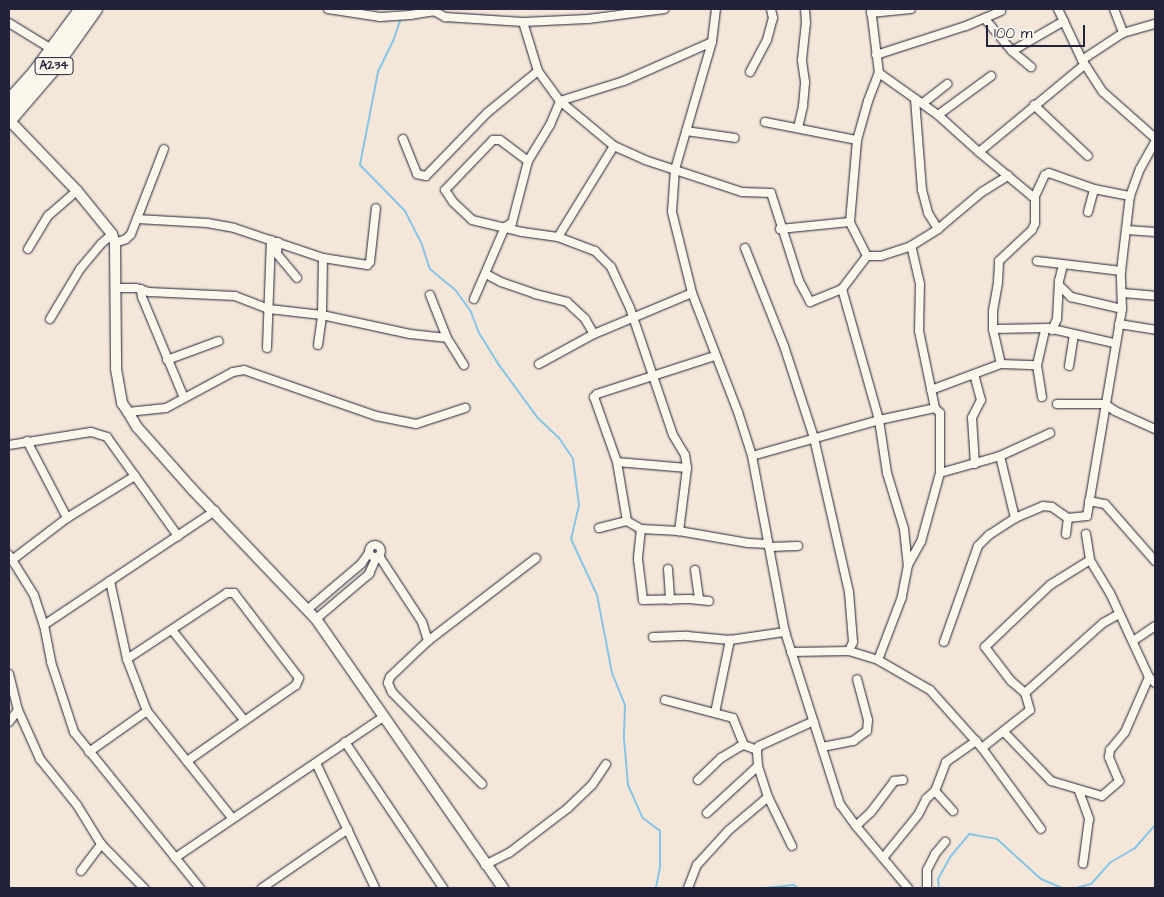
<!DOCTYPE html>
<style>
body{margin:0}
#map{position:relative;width:1164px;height:897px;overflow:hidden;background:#f4e7d9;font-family:"Architects Daughter",sans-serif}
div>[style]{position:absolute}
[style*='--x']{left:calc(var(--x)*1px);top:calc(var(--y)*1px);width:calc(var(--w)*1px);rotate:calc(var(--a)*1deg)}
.stream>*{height:2px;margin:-1px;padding:0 1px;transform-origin:1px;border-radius:1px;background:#86c5e7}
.roads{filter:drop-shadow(0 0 1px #22223b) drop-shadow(0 0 1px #22223b)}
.street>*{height:8px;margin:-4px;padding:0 4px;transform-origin:4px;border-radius:4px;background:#fbf7ec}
.street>.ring{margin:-4px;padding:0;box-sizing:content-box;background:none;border:8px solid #fbf7ec;border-radius:50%}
.secondary>*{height:10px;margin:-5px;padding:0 5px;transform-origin:5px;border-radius:5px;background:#fbf7ec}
.highway>*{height:14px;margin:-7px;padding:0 7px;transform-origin:7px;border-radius:7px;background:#fbf7ec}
span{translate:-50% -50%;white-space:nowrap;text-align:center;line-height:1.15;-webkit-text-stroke:4px #fbf7ec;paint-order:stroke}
.shield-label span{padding:1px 4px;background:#fbf7ec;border:1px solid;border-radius:4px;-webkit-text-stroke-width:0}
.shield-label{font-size:12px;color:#22223b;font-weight:700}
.frame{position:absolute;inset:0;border:10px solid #22223b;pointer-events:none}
.scale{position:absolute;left:986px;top:25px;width:99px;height:22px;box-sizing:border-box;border:2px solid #22223b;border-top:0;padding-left:6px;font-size:15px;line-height:18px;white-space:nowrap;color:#22223b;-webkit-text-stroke:4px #fbf7ec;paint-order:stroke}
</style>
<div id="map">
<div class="stream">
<div style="--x:401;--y:18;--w:24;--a:109"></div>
<div style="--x:393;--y:41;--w:34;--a:116"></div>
<div style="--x:378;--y:72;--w:95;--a:101"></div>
<div style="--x:360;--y:165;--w:64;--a:45.6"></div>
<div style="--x:405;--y:211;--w:38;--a:63"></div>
<div style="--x:422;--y:245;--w:25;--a:72"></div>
<div style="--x:430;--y:269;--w:34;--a:40"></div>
<div style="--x:456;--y:291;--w:26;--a:54"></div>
<div style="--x:471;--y:312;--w:22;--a:69"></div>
<div style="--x:479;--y:333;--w:38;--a:58"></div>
<div style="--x:499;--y:365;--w:64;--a:53.8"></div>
<div style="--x:537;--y:417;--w:30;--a:44"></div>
<div style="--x:559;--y:438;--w:25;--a:56"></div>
<div style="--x:573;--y:459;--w:46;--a:82.6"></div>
<div style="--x:579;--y:505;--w:35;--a:103"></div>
<div style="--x:571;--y:539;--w:62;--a:65.1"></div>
<div style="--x:597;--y:595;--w:79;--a:79.1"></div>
<div style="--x:612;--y:673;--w:35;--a:68"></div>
<div style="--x:625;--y:705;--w:34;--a:92"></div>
<div style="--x:624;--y:739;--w:46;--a:85"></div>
<div style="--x:628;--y:785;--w:36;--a:66"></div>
<div style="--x:643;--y:818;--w:21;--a:37"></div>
<div style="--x:660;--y:831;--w:36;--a:90"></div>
<div style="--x:660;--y:867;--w:21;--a:101"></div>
<div style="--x:765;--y:888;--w:29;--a:-6"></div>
<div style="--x:794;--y:885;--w:5;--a:37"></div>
<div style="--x:939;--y:888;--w:9;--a:-96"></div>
<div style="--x:938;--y:879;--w:25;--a:-61"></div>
<div style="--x:950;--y:857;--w:30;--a:-50"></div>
<div style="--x:969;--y:834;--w:28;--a:10"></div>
<div style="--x:997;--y:839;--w:59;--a:42.3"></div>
<div style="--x:1041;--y:879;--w:23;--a:23"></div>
<div style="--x:1076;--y:888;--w:16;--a:-15"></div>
<div style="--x:1091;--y:884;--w:30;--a:-48"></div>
<div style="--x:1111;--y:862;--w:28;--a:-30"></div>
<div style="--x:1135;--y:848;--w:30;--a:-49"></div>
</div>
<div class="roads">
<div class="street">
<div style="--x:328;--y:9;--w:53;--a:8.7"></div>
<div style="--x:380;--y:17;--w:30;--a:-4"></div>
<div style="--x:410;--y:15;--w:24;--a:-9"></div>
<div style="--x:434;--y:11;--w:3;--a:-45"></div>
<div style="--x:716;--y:9;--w:33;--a:97"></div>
<div style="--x:712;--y:42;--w:132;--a:106.2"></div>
<div style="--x:675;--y:169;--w:43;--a:94"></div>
<div style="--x:672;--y:212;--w:83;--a:76.1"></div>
<div style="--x:692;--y:293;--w:128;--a:68.9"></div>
<div style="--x:738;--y:412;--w:46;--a:72.3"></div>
<div style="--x:752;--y:456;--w:179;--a:79.4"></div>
<div style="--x:785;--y:632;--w:181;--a:72.3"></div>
<div style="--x:840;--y:804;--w:27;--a:54"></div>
<div style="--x:856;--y:826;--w:81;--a:50"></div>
<div style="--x:1058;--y:9;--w:56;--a:64.8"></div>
<div style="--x:1082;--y:60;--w:38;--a:57"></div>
<div style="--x:1103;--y:92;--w:69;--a:41.5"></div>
<div style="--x:1114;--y:9;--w:26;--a:69"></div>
<div style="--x:434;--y:11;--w:13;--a:29"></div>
<div style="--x:445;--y:17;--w:78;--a:3.7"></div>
<div style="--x:523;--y:22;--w:65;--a:-2.6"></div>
<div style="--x:588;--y:19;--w:77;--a:-7.5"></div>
<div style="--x:871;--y:13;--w:40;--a:-5.7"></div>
<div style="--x:985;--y:19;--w:42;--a:49.8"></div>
<div style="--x:1012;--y:51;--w:25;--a:40"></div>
<div style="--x:523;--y:22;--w:51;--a:73"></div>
<div style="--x:538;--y:71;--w:37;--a:54"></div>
<div style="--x:560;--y:101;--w:70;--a:39.8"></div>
<div style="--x:614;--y:146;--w:34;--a:24"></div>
<div style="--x:645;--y:160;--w:102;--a:18.3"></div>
<div style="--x:742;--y:192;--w:29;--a:2"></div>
<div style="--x:771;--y:193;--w:92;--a:72.3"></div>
<div style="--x:799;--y:281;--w:24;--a:62"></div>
<div style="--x:810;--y:302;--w:35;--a:-22"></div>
<div style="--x:842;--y:289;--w:41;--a:-52.9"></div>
<div style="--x:9;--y:23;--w:52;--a:31.5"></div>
<div style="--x:1012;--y:51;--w:60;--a:-30"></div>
<div style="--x:876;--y:55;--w:95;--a:-17.9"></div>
<div style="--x:966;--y:26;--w:38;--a:-23"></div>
<div style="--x:1082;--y:60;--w:49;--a:-33.4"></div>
<div style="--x:1123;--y:33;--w:33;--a:-16"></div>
<div style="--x:750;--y:72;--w:36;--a:-62"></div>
<div style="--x:767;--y:40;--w:23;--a:-75"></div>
<div style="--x:773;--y:18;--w:9;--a:-103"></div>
<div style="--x:879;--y:73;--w:72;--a:35.4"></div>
<div style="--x:938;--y:115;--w:55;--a:42.1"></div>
<div style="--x:979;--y:152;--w:69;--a:39.7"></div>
<div style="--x:1032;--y:196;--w:3;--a:0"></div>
<div style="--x:915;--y:99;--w:91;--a:85.6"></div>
<div style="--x:922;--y:190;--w:24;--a:75"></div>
<div style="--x:928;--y:213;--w:19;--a:58"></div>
<div style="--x:923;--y:103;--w:31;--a:-38"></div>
<div style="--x:1034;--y:105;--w:74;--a:43.4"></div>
<div style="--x:938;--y:115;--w:66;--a:-36.3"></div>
<div style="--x:765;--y:122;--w:94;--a:11.1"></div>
<div style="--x:798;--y:128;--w:23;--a:-77"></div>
<div style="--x:803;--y:106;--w:24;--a:-85"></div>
<div style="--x:805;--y:82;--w:22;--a:-98"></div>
<div style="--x:802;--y:60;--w:37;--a:-84"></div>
<div style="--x:806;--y:23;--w:14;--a:-94"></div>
<div style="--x:686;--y:131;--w:49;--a:8.1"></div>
<div style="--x:403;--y:139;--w:38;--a:68"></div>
<div style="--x:417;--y:174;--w:9;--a:13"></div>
<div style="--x:426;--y:176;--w:88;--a:-45.9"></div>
<div style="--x:487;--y:113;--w:66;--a:-39.5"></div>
<div style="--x:979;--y:152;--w:136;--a:-39.6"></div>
<div style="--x:528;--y:161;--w:35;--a:-143"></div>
<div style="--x:500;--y:140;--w:7;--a:180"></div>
<div style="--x:493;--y:140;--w:69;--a:133.8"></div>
<div style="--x:445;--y:190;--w:14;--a:56"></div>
<div style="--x:453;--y:202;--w:26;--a:43"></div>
<div style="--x:472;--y:220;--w:51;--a:13.5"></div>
<div style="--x:522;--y:232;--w:36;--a:8"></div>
<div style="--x:558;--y:237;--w:40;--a:21"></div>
<div style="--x:595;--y:251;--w:23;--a:45"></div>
<div style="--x:611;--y:267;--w:45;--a:65.1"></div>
<div style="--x:630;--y:308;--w:134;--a:71.3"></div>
<div style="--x:673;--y:435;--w:23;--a:59"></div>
<div style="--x:685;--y:455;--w:13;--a:81"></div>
<div style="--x:687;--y:468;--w:64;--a:97.2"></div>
<div style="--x:1088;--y:212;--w:24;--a:-75"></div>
<div style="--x:137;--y:219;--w:70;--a:3.3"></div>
<div style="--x:207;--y:223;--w:27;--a:10"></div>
<div style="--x:234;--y:228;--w:94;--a:18.6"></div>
<div style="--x:323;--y:258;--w:45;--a:9"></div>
<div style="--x:367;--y:265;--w:4;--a:-45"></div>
<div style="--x:370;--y:262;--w:54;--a:-83.7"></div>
<div style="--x:780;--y:229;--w:70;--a:-5.7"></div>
<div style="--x:1127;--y:230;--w:28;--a:4"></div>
<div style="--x:558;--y:237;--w:107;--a:-58.4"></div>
<div style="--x:278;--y:242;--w:12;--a:95"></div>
<div style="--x:277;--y:254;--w:31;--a:50"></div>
<div style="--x:115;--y:243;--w:12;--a:-20"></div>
<div style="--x:126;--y:239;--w:7;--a:-45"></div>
<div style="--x:131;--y:234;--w:91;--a:-68.8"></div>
<div style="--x:745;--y:248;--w:105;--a:68.3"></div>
<div style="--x:784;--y:346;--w:97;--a:71.9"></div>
<div style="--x:814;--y:438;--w:158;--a:77.2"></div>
<div style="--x:849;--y:592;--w:50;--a:85.4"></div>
<div style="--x:853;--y:642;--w:10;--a:114"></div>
<div style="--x:28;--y:249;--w:39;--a:-59"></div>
<div style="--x:48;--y:216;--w:38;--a:-41"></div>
<div style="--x:867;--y:256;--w:38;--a:-117"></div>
<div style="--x:850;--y:222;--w:82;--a:-85.1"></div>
<div style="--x:857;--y:140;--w:41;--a:-74.2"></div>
<div style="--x:868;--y:101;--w:30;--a:-69"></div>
<div style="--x:879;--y:73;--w:64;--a:-97.1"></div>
<div style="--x:867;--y:256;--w:14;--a:0"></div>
<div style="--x:881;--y:256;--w:32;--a:-18"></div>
<div style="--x:911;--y:246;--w:32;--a:-32"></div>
<div style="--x:938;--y:229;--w:57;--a:-40.1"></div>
<div style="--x:982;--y:192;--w:31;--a:-32"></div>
<div style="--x:1037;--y:261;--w:85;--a:6.8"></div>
<div style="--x:486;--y:274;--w:17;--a:28"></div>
<div style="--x:501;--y:282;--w:36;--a:19"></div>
<div style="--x:535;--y:294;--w:33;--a:14"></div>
<div style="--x:567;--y:302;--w:25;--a:43"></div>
<div style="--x:585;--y:319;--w:17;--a:59"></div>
<div style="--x:1060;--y:286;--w:16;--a:45"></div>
<div style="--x:1071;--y:297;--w:52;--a:13.2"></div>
<div style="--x:116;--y:288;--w:20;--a:0"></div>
<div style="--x:136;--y:288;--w:14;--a:17"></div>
<div style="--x:149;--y:292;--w:86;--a:2.7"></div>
<div style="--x:235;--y:296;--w:36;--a:21"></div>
<div style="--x:269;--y:309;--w:53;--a:6.5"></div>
<div style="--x:322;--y:315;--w:90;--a:12.2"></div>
<div style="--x:410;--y:334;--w:37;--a:6"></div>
<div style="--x:141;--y:289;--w:8;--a:83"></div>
<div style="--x:142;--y:297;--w:109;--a:67.4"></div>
<div style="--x:842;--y:289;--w:136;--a:74.2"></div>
<div style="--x:879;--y:420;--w:54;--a:81.4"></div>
<div style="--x:887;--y:473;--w:59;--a:73.1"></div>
<div style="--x:904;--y:529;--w:36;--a:84"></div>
<div style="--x:908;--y:565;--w:33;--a:101"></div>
<div style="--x:902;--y:597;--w:67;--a:110.9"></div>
<div style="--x:1123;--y:293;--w:32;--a:5"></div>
<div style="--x:430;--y:295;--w:46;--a:68.4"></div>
<div style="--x:447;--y:338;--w:32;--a:58"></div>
<div style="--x:474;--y:299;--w:78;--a:-66.7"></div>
<div style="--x:505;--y:227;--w:8;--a:-30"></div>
<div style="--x:512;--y:223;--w:64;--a:-75.5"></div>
<div style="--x:528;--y:161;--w:42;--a:-58.6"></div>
<div style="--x:550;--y:125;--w:26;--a:-67"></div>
<div style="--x:560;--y:101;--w:67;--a:-17.4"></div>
<div style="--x:624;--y:81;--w:96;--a:-23.9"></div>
<div style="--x:50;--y:319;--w:58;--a:-59"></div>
<div style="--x:80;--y:269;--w:33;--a:-50"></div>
<div style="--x:101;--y:244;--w:15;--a:-42"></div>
<div style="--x:1119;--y:324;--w:36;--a:9"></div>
<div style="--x:993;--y:329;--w:55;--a:-1"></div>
<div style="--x:1048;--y:328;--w:68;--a:12.8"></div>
<div style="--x:1052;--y:330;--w:12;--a:-66"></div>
<div style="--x:1057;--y:319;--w:38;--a:-87"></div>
<div style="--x:1059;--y:281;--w:16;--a:-76"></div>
<div style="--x:318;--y:345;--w:30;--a:-82"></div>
<div style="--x:322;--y:315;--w:57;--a:-89"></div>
<div style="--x:267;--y:348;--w:108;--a:-87.9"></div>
<div style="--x:167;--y:360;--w:55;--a:-20.1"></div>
<div style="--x:539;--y:364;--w:63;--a:-28.6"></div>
<div style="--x:594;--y:334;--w:106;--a:-22.7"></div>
<div style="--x:1001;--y:364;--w:36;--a:-103"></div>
<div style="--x:993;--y:329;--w:18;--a:-90"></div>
<div style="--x:993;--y:311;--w:29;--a:-80"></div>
<div style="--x:998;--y:282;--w:21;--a:-87"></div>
<div style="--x:999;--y:261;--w:45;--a:-43.2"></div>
<div style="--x:1032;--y:230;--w:8;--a:-67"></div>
<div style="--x:1035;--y:223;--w:27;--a:-90"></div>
<div style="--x:1035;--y:196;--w:23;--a:-65"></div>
<div style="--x:1045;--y:175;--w:4;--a:-27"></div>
<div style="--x:1049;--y:173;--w:48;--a:19.6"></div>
<div style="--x:1094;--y:189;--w:37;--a:11"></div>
<div style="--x:1069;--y:366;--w:31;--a:-81"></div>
<div style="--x:974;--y:374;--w:27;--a:75"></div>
<div style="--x:981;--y:400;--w:20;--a:117"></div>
<div style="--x:972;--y:418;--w:46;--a:86.3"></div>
<div style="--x:931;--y:390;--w:75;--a:-20.4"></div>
<div style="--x:1001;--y:364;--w:36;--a:2"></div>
<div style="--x:1042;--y:397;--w:32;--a:-99"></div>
<div style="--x:1037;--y:365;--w:37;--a:-77"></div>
<div style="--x:1057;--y:404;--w:48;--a:0"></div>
<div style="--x:1105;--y:404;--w:12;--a:35"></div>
<div style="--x:1115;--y:411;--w:44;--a:24.2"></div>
<div style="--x:128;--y:412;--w:38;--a:-6"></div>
<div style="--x:166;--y:408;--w:76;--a:-28.2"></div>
<div style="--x:233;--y:372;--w:11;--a:-10"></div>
<div style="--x:244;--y:370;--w:140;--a:19.2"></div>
<div style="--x:376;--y:416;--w:41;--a:11.3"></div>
<div style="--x:416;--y:424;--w:52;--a:-18.1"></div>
<div style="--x:27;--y:441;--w:87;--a:62.5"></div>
<div style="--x:9;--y:445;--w:83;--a:-9"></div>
<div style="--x:91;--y:432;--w:17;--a:17"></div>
<div style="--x:107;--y:437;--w:122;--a:54.4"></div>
<div style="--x:752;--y:456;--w:132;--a:-15.8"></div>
<div style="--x:879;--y:420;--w:57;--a:-12.1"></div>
<div style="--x:1000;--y:456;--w:64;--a:76.4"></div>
<div style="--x:617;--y:462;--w:70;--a:4.9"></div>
<div style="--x:940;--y:473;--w:62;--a:-15.8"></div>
<div style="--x:1000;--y:456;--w:55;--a:-24.7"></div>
<div style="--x:1089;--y:501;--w:16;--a:11"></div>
<div style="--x:1105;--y:504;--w:76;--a:48.7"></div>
<div style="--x:627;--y:521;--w:60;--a:-99.6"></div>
<div style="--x:617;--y:462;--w:69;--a:-109.5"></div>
<div style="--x:594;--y:397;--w:4;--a:-45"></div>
<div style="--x:597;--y:394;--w:124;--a:-17.9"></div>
<div style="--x:599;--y:528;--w:29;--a:-14"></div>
<div style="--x:627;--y:521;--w:16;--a:30"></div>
<div style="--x:641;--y:529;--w:38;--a:3"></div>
<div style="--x:679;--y:531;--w:70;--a:9.9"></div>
<div style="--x:748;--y:543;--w:20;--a:3"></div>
<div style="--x:641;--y:529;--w:30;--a:96"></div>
<div style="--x:638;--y:559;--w:41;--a:83"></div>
<div style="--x:643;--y:600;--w:46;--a:-1.2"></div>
<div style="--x:689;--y:599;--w:20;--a:6"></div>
<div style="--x:1066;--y:534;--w:16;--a:-83"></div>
<div style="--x:1086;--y:534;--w:26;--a:81"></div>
<div style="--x:1090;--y:560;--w:39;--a:59"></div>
<div style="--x:1110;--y:593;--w:93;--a:65.1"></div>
<div style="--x:1149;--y:677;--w:8;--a:45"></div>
<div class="ring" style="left:369px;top:545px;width:4px;height:4px"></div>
<div style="--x:769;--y:547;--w:29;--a:-2"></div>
<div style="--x:9;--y:555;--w:47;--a:58"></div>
<div style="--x:34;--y:595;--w:32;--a:72"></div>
<div style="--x:44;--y:625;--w:38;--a:79"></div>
<div style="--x:51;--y:662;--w:74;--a:71.8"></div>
<div style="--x:74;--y:732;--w:201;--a:51.1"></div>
<div style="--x:379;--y:556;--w:79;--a:56.9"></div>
<div style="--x:422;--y:622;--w:20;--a:72"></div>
<div style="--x:12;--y:560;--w:69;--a:-37.4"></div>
<div style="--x:67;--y:518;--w:80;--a:-31.7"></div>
<div style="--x:908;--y:565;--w:26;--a:-61"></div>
<div style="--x:921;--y:542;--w:72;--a:-74.6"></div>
<div style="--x:940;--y:473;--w:60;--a:-90"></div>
<div style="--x:940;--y:413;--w:7;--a:-135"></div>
<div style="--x:935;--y:408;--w:79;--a:-101.7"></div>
<div style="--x:919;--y:331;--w:47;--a:-88.8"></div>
<div style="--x:920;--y:284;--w:39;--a:-103"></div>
<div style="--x:668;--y:569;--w:31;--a:86"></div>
<div style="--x:695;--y:570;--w:30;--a:82"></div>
<div style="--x:110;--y:581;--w:80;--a:77.7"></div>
<div style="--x:127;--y:659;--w:56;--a:69"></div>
<div style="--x:147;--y:711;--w:137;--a:51.5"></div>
<div style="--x:308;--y:609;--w:70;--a:-40.3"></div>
<div style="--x:361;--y:564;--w:14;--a:-54"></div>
<div style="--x:316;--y:619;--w:70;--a:-40.3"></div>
<div style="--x:369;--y:574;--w:17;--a:-66"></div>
<div style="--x:44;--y:625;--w:206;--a:-33.7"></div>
<div style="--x:172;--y:630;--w:115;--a:51.3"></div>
<div style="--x:653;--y:637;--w:34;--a:-2"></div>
<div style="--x:687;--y:636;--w:43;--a:5.3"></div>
<div style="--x:730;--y:640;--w:56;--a:-8.3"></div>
<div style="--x:1133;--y:641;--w:27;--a:-34"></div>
<div style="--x:944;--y:642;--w:102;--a:-70.5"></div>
<div style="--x:978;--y:546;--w:16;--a:-45"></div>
<div style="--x:989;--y:535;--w:31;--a:-33"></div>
<div style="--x:1015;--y:518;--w:30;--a:-23"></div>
<div style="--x:1043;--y:506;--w:9;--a:6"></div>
<div style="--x:1052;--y:507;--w:19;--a:35"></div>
<div style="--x:1068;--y:518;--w:19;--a:-6"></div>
<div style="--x:1087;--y:516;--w:210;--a:-80.4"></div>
<div style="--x:1122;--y:309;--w:38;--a:-92"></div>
<div style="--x:1121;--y:271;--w:76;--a:-83.2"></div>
<div style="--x:1130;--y:196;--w:29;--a:-70"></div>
<div style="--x:1140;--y:169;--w:31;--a:-61"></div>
<div style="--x:791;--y:652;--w:58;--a:-1"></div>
<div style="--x:849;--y:651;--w:30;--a:17"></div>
<div style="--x:878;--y:660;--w:60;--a:30"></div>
<div style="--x:930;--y:690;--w:78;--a:48.1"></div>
<div style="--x:982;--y:748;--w:100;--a:53.9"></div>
<div style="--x:127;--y:659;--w:120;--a:-33.4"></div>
<div style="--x:227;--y:593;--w:7;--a:0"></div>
<div style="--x:234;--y:593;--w:107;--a:52.6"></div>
<div style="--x:299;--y:678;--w:8;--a:113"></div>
<div style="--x:296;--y:685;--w:133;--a:145.1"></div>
<div style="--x:9;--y:674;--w:37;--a:76"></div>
<div style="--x:18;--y:710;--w:54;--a:65.8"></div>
<div style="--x:40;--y:759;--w:59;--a:51.2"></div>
<div style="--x:77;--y:805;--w:46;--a:58.4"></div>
<div style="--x:101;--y:844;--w:62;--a:45.7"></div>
<div style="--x:1025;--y:693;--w:105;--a:-41.9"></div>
<div style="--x:1103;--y:623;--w:18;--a:-29"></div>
<div style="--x:665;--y:700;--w:70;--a:14.8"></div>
<div style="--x:733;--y:718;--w:29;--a:68"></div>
<div style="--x:715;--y:713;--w:75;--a:-78.4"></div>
<div style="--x:9;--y:722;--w:15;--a:-53"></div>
<div style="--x:1004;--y:732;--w:68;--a:46.2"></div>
<div style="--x:1051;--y:781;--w:53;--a:16.4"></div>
<div style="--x:1102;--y:796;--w:23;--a:-41"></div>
<div style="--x:1119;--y:781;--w:26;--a:-113"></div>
<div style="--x:1109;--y:757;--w:7;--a:-82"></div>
<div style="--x:1110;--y:750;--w:23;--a:-50"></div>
<div style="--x:1125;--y:732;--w:60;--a:-66.4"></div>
<div style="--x:345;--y:742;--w:176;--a:56.1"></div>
<div style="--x:822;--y:747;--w:32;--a:-11"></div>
<div style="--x:853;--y:741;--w:17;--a:-36"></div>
<div style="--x:867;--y:731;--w:11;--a:-85"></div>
<div style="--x:868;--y:720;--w:42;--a:-105"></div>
<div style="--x:982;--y:748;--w:61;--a:-38.4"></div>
<div style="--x:1030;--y:710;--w:18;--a:-106"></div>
<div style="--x:1025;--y:693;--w:18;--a:-139"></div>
<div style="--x:1011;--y:681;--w:43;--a:-127.4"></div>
<div style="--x:985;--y:647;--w:90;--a:-43.6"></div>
<div style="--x:1050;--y:585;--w:47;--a:-32"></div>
<div style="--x:89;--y:752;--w:71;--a:-35.3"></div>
<div style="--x:316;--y:763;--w:138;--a:64.7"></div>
<div style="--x:698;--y:780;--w:32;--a:-44"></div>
<div style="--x:721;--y:758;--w:21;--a:-31"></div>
<div style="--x:739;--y:747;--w:5;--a:-22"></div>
<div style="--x:744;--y:745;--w:14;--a:21"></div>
<div style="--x:482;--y:784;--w:129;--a:-134.4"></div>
<div style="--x:392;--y:692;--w:10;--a:-114"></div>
<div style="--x:388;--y:683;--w:6;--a:-72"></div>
<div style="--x:390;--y:677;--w:52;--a:-43.5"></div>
<div style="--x:428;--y:641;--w:136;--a:-37.5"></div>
<div style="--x:935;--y:791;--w:27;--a:48"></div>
<div style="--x:1079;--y:791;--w:30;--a:70"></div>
<div style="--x:1089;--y:819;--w:45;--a:97.6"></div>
<div style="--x:707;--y:813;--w:69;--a:-42.7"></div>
<div style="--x:856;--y:826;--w:21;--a:-43"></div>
<div style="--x:871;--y:812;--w:39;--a:-53"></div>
<div style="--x:894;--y:781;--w:9;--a:-6"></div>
<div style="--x:792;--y:846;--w:55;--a:-116.1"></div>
<div style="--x:768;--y:797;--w:33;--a:-108"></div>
<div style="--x:758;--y:766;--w:16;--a:-94"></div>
<div style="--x:757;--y:750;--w:4;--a:-63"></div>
<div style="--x:759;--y:746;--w:60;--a:-24.4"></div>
<div style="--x:175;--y:858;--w:251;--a:-34.1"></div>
<div style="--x:883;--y:858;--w:55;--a:-50.9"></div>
<div style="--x:918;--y:815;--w:18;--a:-63"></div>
<div style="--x:926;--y:799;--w:12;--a:-42"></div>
<div style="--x:935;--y:791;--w:31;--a:-69"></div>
<div style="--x:946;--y:762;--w:37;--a:-35"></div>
<div style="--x:485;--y:865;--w:27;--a:-27"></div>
<div style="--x:509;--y:853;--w:74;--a:-37.3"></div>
<div style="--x:568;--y:808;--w:33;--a:-44"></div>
<div style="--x:592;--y:785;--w:25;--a:-56"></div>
<div style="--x:81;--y:871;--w:34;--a:-53"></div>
<div style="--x:262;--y:888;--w:104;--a:-34.5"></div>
<div style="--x:688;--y:888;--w:25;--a:-69"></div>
<div style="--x:697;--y:865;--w:47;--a:-47.6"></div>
<div style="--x:729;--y:830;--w:51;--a:-40.2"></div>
<div style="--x:927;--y:888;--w:18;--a:-90"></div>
<div style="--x:927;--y:870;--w:18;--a:-63"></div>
<div style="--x:935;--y:854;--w:16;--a:-50"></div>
</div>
<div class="secondary">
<div style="--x:9;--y:120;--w:98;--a:46.2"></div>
<div style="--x:77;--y:191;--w:55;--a:50.9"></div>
<div style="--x:112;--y:234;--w:9;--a:72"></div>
<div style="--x:115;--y:243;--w:126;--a:89.5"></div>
<div style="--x:116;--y:369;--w:35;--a:80"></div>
<div style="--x:122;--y:403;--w:11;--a:56"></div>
<div style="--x:128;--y:412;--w:17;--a:59"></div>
<div style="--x:137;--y:427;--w:84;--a:48.4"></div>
<div style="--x:193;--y:490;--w:178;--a:46.4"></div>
<div style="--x:316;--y:619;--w:328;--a:55.2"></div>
</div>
<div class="highway">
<div style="--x:9;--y:102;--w:39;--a:-48"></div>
<div style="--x:35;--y:73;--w:79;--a:-53.7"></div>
<div style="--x:9;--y:120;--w:65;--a:-49.4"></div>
<div style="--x:51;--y:71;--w:76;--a:-54.6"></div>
</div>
</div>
<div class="shield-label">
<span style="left:54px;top:66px">A234</span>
</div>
<div class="frame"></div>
<div class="scale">100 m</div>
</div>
